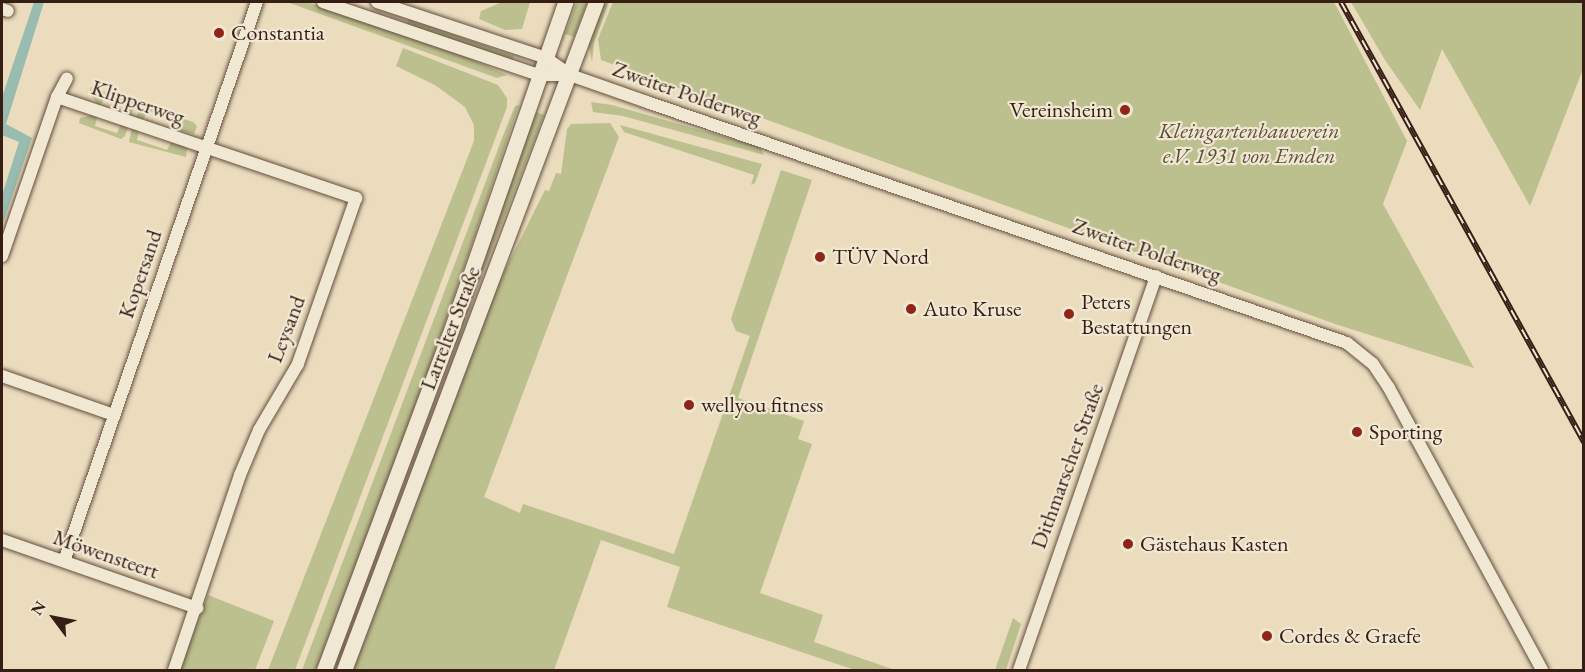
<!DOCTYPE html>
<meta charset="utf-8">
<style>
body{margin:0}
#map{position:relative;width:1585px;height:672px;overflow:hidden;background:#eadcbd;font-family:"EB Garamond",serif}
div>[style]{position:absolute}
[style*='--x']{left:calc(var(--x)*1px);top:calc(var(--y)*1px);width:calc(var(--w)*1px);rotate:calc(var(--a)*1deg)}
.green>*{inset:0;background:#bcbf8e}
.water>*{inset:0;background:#98bcaf}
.roads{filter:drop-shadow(0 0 2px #634e3e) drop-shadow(0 0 2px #634e3e)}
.minor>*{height:12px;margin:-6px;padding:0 6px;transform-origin:6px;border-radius:6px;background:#f1e8d4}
.tertiary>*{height:15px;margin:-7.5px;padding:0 7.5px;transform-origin:7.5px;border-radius:7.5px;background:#f1e8d4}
.rail>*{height:6px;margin-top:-3px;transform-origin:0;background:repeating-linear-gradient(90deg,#f1e8d4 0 11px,#361e14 0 22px);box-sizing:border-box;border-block:2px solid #361e14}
.dots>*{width:16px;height:16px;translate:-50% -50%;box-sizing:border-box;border:3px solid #f1e8d4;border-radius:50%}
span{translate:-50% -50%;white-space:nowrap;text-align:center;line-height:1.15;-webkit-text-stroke:4.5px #f1e8d4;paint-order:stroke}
.poi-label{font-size:22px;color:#361e14}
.left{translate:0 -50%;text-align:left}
.right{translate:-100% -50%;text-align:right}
.street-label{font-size:22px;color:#361e14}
.park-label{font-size:22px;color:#5e4e39;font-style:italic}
.frame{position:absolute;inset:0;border:3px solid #361e14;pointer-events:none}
.north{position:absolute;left:24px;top:588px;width:60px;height:60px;-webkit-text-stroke:4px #f1e8d4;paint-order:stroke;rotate:302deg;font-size:16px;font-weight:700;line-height:24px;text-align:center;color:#361e14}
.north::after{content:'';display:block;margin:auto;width:21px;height:27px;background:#361e14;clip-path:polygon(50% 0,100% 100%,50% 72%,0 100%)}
</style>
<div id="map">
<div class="green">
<div style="clip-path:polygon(287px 2px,307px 2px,471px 59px,507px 75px,497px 78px)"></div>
<div style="clip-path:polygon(502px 2px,530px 2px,522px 29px,505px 30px,479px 19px,481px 11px)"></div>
<div style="clip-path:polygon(577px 2px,587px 2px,574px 37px,565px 34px)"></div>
<div style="clip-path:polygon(603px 2px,609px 2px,594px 43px,592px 62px,588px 42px)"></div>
<div style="clip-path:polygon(613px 2px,1334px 2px,1407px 141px,1383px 204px,1474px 368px,1335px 324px,601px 60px,598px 39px)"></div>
<div style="clip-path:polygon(1351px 2px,1583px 2px,1583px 69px,1530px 206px,1442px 49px,1420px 110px,1385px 60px)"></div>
<div style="clip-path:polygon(408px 19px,514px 56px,512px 60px,407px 25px)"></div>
<div style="clip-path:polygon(403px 48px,498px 85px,507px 98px,507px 107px,295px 670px,268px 670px,474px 141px,474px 125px,465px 107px,435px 85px,396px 66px)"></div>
<div style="clip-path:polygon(91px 87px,134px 102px,132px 115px,123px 112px,126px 103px,105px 95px,101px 105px,98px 104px,89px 93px)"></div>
<div style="clip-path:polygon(591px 102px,612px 105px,760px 147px,764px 155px,623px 116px,593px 112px)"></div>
<div style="clip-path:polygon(142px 105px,193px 122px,197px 126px,194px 134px,174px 129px,176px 120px,147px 110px,144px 119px,136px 117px)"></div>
<div style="clip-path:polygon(519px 105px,429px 370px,316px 670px,302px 670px,504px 133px,515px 106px)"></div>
<div style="clip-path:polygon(536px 112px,544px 115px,443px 376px,483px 255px)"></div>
<div style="clip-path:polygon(93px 115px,97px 117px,95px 126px,117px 133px,121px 124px,128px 127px,125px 136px,121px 139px,79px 123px,80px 118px)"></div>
<div style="clip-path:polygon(610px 123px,619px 137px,484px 497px,520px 513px,523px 504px,674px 554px,750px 336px,736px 331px,731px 319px,781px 170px,812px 180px,738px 398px,804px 421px,798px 439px,812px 444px,760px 593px,823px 615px,814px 642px,895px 670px,855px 670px,667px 607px,680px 567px,601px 540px,554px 670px,353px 670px,499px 282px,545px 190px,549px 191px,556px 173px,561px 174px,567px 129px,571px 124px)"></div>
<div style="clip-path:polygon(620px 125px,762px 164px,755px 183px,751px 185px,754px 175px,624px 132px)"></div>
<div style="clip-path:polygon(132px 128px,139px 130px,137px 140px,167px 150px,171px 142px,187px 148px,186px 157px,129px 142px)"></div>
<div style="clip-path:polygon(208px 595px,274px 621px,255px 670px,179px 670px)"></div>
<div style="clip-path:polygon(1013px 618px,1021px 624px,1006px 670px,995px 670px)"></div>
</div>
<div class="water">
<div style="clip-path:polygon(34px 2px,44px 2px,6px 124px,32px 138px,2px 226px,2px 195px,19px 142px,2px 135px,2px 97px)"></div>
</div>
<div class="roads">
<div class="minor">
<div style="--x:323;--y:2;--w:228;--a:18.7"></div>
<div style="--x:539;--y:75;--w:31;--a:0"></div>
<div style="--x:377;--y:2;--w:178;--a:18.3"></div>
<div style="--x:546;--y:58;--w:29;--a:35"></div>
<div style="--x:570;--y:75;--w:82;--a:19.3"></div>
<div style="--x:647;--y:102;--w:740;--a:19"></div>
<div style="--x:1347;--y:343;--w:33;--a:39"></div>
<div style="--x:1373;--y:364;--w:29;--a:56"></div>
<div style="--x:1389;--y:388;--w:321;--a:61.5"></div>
<div style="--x:2;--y:9;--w:6;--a:18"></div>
<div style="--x:57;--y:97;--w:21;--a:-62"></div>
<div style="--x:2;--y:256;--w:168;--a:-70.9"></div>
<div style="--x:57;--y:97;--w:316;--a:18.7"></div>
<div style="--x:356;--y:198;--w:176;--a:109.3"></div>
<div style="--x:298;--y:364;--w:77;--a:120.6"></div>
<div style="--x:259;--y:430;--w:49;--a:112.9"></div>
<div style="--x:240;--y:475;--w:206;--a:108.7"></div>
<div style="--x:2;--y:376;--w:119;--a:19.2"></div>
<div style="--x:2;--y:540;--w:207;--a:19.2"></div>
<div style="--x:64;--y:561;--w:591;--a:-70.95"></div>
<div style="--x:1019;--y:670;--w:417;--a:-70.8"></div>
</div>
<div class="tertiary">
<div style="--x:324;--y:670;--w:357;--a:-69.5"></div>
<div style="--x:449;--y:336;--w:354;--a:-70.8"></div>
<div style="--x:344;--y:670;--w:714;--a:-69.33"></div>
</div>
</div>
<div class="rail">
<div style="--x:1341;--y:2;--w:503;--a:61.09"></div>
</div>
<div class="dots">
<div style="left:219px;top:33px;background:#8f2418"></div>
<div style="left:1125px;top:110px;background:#8f2418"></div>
<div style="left:820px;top:257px;background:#8f2418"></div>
<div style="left:911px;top:309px;background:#8f2418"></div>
<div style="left:1069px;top:314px;background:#8f2418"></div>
<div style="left:689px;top:405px;background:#8f2418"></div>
<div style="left:1357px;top:432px;background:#8f2418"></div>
<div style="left:1128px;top:544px;background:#8f2418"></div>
<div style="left:1267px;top:636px;background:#8f2418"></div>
</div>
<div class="poi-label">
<span class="left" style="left:231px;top:33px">Constantia</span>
<span class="right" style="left:1113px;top:110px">Vereinsheim</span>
<span class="left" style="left:832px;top:257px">TÜV Nord</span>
<span class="left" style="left:1081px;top:314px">Peters<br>Bestattungen</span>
<span class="left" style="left:923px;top:309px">Auto Kruse</span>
<span class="left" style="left:701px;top:405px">wellyou fitness</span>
<span class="left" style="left:1369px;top:432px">Sporting</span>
<span class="left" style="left:1140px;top:544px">Gästehaus Kasten</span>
<span class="left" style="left:1279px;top:636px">Cordes &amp; Graefe</span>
</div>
<div class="street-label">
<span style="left:687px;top:93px;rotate:19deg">Zweiter Polderweg</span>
<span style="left:138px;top:102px;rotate:19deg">Klipperweg</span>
<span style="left:1147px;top:250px;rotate:19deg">Zweiter Polderweg</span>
<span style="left:140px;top:274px;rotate:-71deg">Kopersand</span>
<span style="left:450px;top:328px;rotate:-69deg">Larrelter Straße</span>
<span style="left:286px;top:329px;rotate:-69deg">Leysand</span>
<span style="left:1067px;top:466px;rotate:-70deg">Dithmarscher Straße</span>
<span style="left:106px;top:554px;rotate:19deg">Möwensteert</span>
</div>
<div class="park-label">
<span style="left:1249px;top:143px">Kleingartenbauverein<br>e.V. 1931 von Emden</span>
</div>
<div class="frame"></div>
<div class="north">N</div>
</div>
